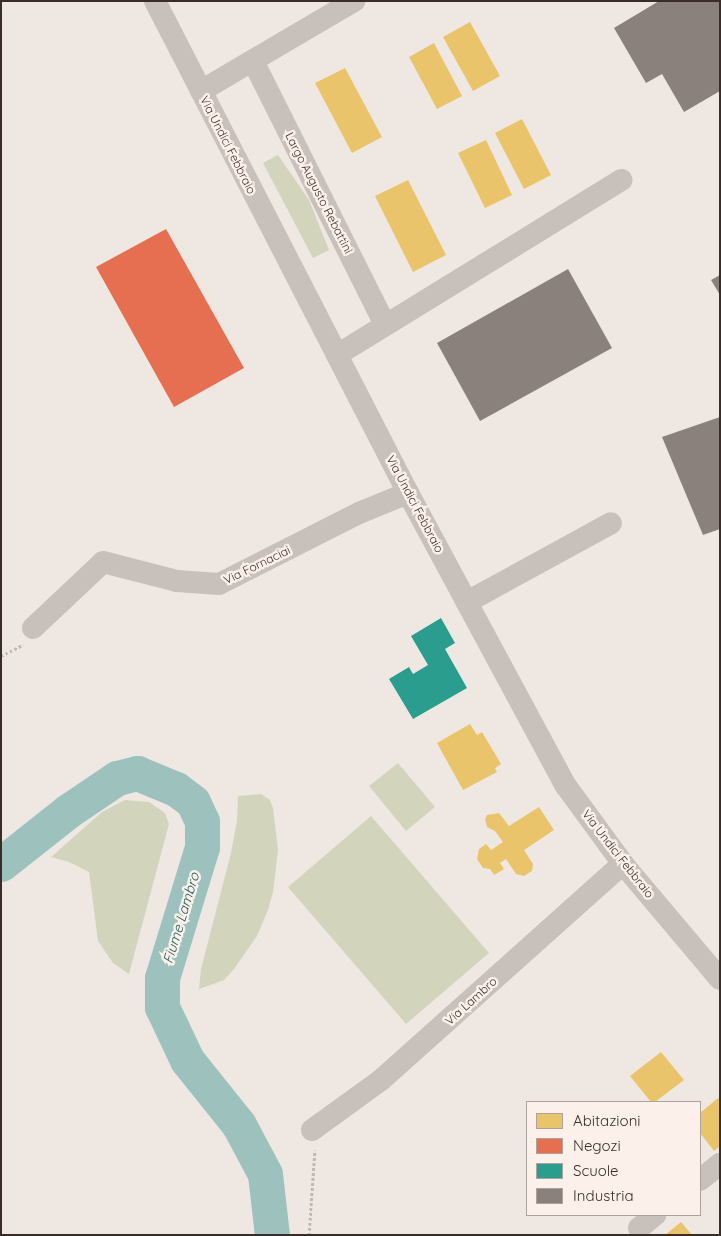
<!DOCTYPE html>
<style>
body{margin:0}
#map{position:relative;width:721px;height:1236px;overflow:hidden;background:#efe8e2;font-family:Quicksand,sans-serif}
div>[style]{position:absolute}
[style*='--x']{left:calc(var(--x)*1px);top:calc(var(--y)*1px);width:calc(var(--w)*1px);rotate:calc(var(--a)*1deg)}
.green>*{inset:0;background:#d2d4bc}
.homes>*{inset:0;background:#e9c46a}
.shops>*{inset:0;background:#e76f51}
.schools>*{inset:0;background:#2a9d8f}
.industry>*{inset:0;background:#8a817c}
.river>*{height:35px;margin:-17.5px;padding:0 17.5px;transform-origin:17.5px;border-radius:17.5px;background:#9dc2be}
.path>*{height:3px;margin-top:-1.5px;transform-origin:0;background:repeating-linear-gradient(90deg,#c1b8b3 0 2.5px,transparent 0 5px)}
.minor>*{height:22px;margin:-11px;padding:0 11px;transform-origin:11px;border-radius:11px;background:#c8c0bb}
span{translate:-50% -50%;white-space:nowrap;text-align:center;line-height:1.15;-webkit-text-stroke:5px #fbf1ea;paint-order:stroke}
.street-label{font-size:12px;color:#392c29}
.water-label{font-size:14px;color:#1c5d5a;font-style:italic}
.frame{position:absolute;inset:0;border:2px solid #392c29;pointer-events:none}
.legend{position:absolute;left:526px;top:1101px;width:175px;height:115px;box-sizing:border-box;background:#fbf1ea;border:1px solid #ada29d;margin:0;padding:6px 9px;list-style:none;font-size:15px;color:#392c29}
.legend li{display:flex;align-items:center;gap:10px;height:25px}
.legend b{width:25px;border:1px solid #ada29d}
</style>
<div id="map">
<div class="green">
<div style="clip-path:polygon(278px 155px,309px 200px,329px 250px,313px 258px,263px 163px)"></div>
<div style="clip-path:polygon(398px 763px,435px 807px,406px 831px,369px 786px)"></div>
<div style="clip-path:polygon(261px 794px,270px 800px,273px 808px,278px 850px,273px 892px,268px 910px,257px 936px,234px 969px,224px 980px,199px 989px,201px 969px,231px 853px,237px 821px,238px 796px)"></div>
<div style="clip-path:polygon(125px 800px,149px 802px,165px 813px,169px 824px,129px 974px,113px 963px,98px 941px,89px 872px,69px 862px,51px 857px,102px 812px)"></div>
<div style="clip-path:polygon(371px 816px,489px 953px,406px 1024px,288px 887px)"></div>
</div>
<div class="homes">
<div style="clip-path:polygon(470px 22px,500px 76px,473px 91px,443px 37px)"></div>
<div style="clip-path:polygon(434px 43px,462px 96px,437px 109px,409px 57px)"></div>
<div style="clip-path:polygon(345px 68px,382px 137px,352px 153px,315px 83px)"></div>
<div style="clip-path:polygon(522px 119px,551px 175px,524px 189px,495px 133px)"></div>
<div style="clip-path:polygon(486px 140px,512px 195px,485px 208px,458px 153px)"></div>
<div style="clip-path:polygon(408px 180px,446px 255px,413px 272px,375px 196px)"></div>
<div style="clip-path:polygon(470px 724px,477px 735px,482px 732px,501px 764px,495px 768px,497px 772px,463px 790px,437px 743px)"></div>
<div style="clip-path:polygon(539px 807px,554px 830px,524px 850px,533px 864px,532px 871px,524px 876px,516px 874px,506px 859px,500px 863px,504px 869px,494px 875px,490px 869px,483px 868px,477px 859px,479px 849px,486px 844px,491px 850px,503px 842px,495px 831px,487px 827px,485px 819px,487px 815px,499px 813px,509px 826px)"></div>
<div style="clip-path:polygon(661px 1052px,684px 1080px,655px 1102px,651px 1102px,630px 1076px)"></div>
<div style="clip-path:polygon(718px 1098px,720px 1101px,720px 1146px,714px 1151px,700px 1133px,700px 1113px)"></div>
<div style="clip-path:polygon(681px 1222px,692px 1235px,665px 1235px)"></div>
</div>
<div class="shops">
<div style="clip-path:polygon(166px 229px,244px 368px,174px 407px,96px 267px)"></div>
</div>
<div class="schools">
<div style="clip-path:polygon(441px 618px,455px 643px,445px 649px,467px 688px,413px 719px,389px 679px,409px 667px,413px 674px,428px 665px,411px 636px)"></div>
</div>
<div class="industry">
<div style="clip-path:polygon(659px 1px,720px 1px,720px 91px,684px 112px,662px 74px,646px 83px,614px 28px)"></div>
<div style="clip-path:polygon(568px 269px,612px 348px,480px 421px,437px 343px)"></div>
<div style="clip-path:polygon(720px 275px,720px 295px,711px 280px)"></div>
<div style="clip-path:polygon(720px 417px,720px 529px,703px 535px,662px 437px)"></div>
</div>
<div class="river">
<div style="--x:1;--y:864;--w:85;--a:-38.3"></div>
<div style="--x:68;--y:811;--w:59;--a:-34"></div>
<div style="--x:117;--y:778;--w:21;--a:-14"></div>
<div style="--x:137;--y:773;--w:42;--a:22.3"></div>
<div style="--x:176;--y:789;--w:21;--a:37"></div>
<div style="--x:193;--y:802;--w:21;--a:65"></div>
<div style="--x:202;--y:821;--w:26;--a:90"></div>
<div style="--x:202;--y:847;--w:137;--a:107"></div>
<div style="--x:162;--y:978;--w:29;--a:90"></div>
<div style="--x:162;--y:1007;--w:59;--a:64.7"></div>
<div style="--x:187;--y:1060;--w:83;--a:51.3"></div>
<div style="--x:239;--y:1125;--w:55;--a:62"></div>
<div style="--x:265;--y:1174;--w:61;--a:83.5"></div>
</div>
<div class="path">
<div style="--x:1;--y:656;--w:25;--a:-27"></div>
<div style="--x:309;--y:1235;--w:85;--a:-86"></div>
</div>
<div class="minor">
<div style="--x:155;--y:1;--w:553;--a:62.79"></div>
<div style="--x:408;--y:493;--w:333;--a:61.7"></div>
<div style="--x:566;--y:786;--w:97;--a:53.8"></div>
<div style="--x:623;--y:864;--w:150;--a:49.9"></div>
<div style="--x:253;--y:61;--w:295;--a:63.4"></div>
<div style="--x:201;--y:91;--w:178;--a:-30.5"></div>
<div style="--x:337;--y:355;--w:334;--a:-31.6"></div>
<div style="--x:467;--y:602;--w:164;--a:-28.7"></div>
<div style="--x:33;--y:628;--w:96;--a:-43.3"></div>
<div style="--x:103;--y:562;--w:76;--a:14.4"></div>
<div style="--x:177;--y:581;--w:42;--a:4.1"></div>
<div style="--x:219;--y:584;--w:157;--a:-26.9"></div>
<div style="--x:359;--y:513;--w:53;--a:-22.2"></div>
<div style="--x:312;--y:1130;--w:85;--a:-35.9"></div>
<div style="--x:381;--y:1080;--w:324;--a:-41.8"></div>
<div style="--x:700;--y:1180;--w:26;--a:-39"></div>
<div style="--x:639;--y:1228;--w:21;--a:-39"></div>
</div>
<div class="street-label">
<span style="left:228px;top:145px;rotate:63deg">Via Undici Febbraio</span>
<span style="left:319px;top:193px;rotate:63deg">Largo Augusto Rebattini</span>
<span style="left:415px;top:504px;rotate:62deg">Via Undici Febbraio</span>
<span style="left:257px;top:565px;rotate:-26deg">Via Fornaciai</span>
<span style="left:618px;top:854px;rotate:52deg">Via Undici Febbraio</span>
<span style="left:471px;top:1001px;rotate:-42deg">Via Lambro</span>
</div>
<div class="water-label">
<span style="left:181px;top:918px;rotate:-73deg">Fiume Lambro</span>
</div>
<div class="frame"></div>
<ul class="legend">
<li><b style="height:14px;background:#e9c46a"></b>Abitazioni</li>
<li><b style="height:14px;background:#e76f51"></b>Negozi</li>
<li><b style="height:14px;background:#2a9d8f"></b>Scuole</li>
<li><b style="height:14px;background:#8a817c"></b>Industria</li>
</ul>
</div>
